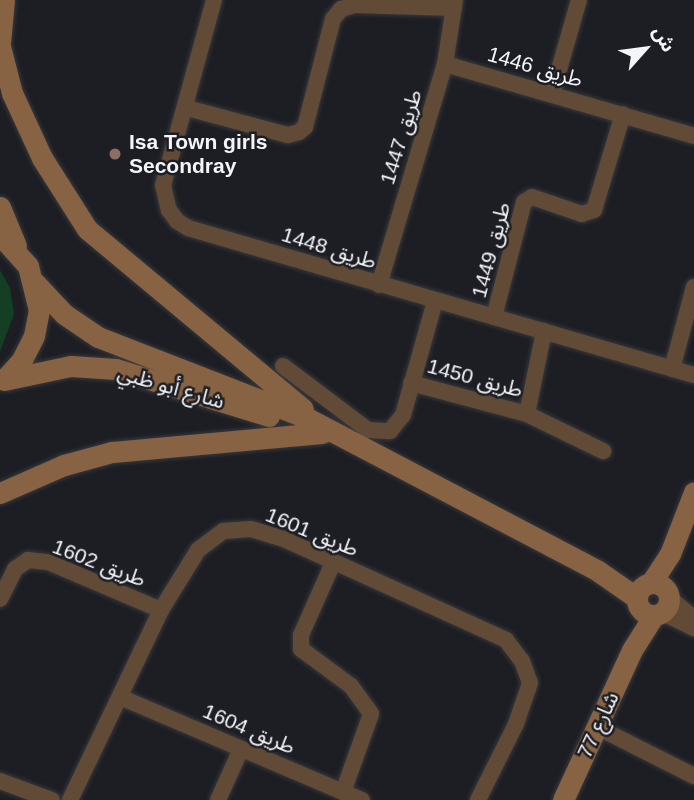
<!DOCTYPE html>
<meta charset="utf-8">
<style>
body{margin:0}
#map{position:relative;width:694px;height:800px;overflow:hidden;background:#1d1e23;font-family:Arial,"Noto Sans Arabic",sans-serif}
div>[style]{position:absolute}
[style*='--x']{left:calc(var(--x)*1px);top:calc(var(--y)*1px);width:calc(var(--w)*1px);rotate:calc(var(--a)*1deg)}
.green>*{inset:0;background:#143f24}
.roads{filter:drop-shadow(0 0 2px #37383d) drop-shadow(0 0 2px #37383d)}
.street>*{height:16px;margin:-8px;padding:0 8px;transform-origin:8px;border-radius:8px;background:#614b37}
.secondary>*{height:21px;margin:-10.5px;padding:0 10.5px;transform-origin:10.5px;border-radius:10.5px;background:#876343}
.secondary>.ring{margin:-10.5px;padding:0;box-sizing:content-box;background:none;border:21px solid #876343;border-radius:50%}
.dots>*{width:19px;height:19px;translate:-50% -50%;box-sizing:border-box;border:4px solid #1d1e23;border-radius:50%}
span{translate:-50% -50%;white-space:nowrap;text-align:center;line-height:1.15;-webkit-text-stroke:5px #1d1e23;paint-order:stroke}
.street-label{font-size:21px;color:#f4f5f9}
.poi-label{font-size:21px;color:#f4f5f9;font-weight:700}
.left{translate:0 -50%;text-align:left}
.north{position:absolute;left:610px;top:14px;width:70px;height:70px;-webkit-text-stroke:5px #1d1e23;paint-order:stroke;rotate:62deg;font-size:19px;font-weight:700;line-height:28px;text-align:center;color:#f4f5f9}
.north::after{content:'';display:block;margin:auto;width:24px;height:32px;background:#f4f5f9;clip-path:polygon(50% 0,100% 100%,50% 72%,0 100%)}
</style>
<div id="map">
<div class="green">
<div style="clip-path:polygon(0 270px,10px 288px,14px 314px,0 352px)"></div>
</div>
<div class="roads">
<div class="street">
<div style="--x:214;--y:0;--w:192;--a:105.4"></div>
<div style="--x:163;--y:185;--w:26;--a:77"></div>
<div style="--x:169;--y:210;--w:14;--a:54"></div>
<div style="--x:177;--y:221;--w:13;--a:32"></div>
<div style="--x:188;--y:228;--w:527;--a:16.2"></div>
<div style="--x:445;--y:64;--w:259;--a:16.1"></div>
<div style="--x:552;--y:94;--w:98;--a:-74"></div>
<div style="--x:187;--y:108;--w:105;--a:15"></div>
<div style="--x:288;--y:135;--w:11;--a:-15"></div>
<div style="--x:299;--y:132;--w:8;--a:-40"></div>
<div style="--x:305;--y:127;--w:112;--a:-75.5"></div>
<div style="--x:333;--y:19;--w:13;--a:-51"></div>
<div style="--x:341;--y:9;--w:15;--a:-16"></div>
<div style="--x:355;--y:5;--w:99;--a:1.7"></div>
<div style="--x:379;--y:285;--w:231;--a:-73.4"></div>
<div style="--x:445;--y:64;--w:65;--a:-81.1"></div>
<div style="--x:494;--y:317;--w:119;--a:-75.4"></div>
<div style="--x:524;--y:202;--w:9;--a:-32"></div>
<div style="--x:532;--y:197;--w:53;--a:18.8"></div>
<div style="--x:582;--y:214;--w:13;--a:-18"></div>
<div style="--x:594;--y:210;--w:100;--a:-73.2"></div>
<div style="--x:283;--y:366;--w:106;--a:37"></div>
<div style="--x:368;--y:430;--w:22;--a:3"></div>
<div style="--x:390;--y:431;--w:21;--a:-51"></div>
<div style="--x:403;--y:415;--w:118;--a:-74.3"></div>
<div style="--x:672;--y:369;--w:85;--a:-75"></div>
<div style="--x:411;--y:383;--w:120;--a:15"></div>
<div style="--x:527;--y:414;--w:85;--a:26"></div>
<div style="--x:527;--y:414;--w:85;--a:-78.4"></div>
<div style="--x:333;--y:563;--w:79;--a:114"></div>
<div style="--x:301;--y:635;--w:14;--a:90"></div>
<div style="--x:301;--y:649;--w:62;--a:36.5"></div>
<div style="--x:351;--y:686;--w:34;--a:54"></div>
<div style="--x:371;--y:714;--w:83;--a:109.7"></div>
<div style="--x:668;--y:597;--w:33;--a:39"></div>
<div style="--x:0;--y:599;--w:34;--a:-63"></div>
<div style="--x:15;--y:569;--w:16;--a:-35"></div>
<div style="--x:28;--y:560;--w:20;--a:6"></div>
<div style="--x:48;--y:562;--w:123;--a:23"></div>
<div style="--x:661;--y:612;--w:37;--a:26"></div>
<div style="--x:120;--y:697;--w:263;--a:23.1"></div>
<div style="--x:597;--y:727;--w:109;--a:26.8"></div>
<div style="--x:0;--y:781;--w:55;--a:20.1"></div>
<div style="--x:70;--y:800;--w:211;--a:-64.4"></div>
<div style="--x:161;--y:610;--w:70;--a:-58.3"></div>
<div style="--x:198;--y:550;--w:31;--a:-37"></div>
<div style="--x:223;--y:531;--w:28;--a:-4"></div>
<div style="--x:251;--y:529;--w:37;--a:17"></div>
<div style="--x:286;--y:540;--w:242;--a:24.4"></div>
<div style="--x:506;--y:640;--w:26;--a:53"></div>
<div style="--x:522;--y:661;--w:23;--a:70"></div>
<div style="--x:530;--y:683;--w:43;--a:108.9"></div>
<div style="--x:516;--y:724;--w:85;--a:116.6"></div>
<div style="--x:218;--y:800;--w:56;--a:-65.7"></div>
</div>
<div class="secondary">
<div style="--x:0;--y:43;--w:43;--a:-84.7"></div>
<div style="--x:0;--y:46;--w:49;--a:75.7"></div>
<div style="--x:12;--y:93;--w:72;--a:65.2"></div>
<div style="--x:42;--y:158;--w:84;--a:57.6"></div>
<div style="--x:87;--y:229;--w:281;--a:39.8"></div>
<div style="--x:0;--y:207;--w:42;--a:67.7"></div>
<div style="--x:0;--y:235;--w:42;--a:47.9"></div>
<div style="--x:28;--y:266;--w:45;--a:76"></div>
<div style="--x:39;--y:310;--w:26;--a:101"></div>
<div style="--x:34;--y:336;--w:27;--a:117"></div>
<div style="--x:22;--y:360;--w:25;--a:132"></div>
<div style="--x:35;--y:283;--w:42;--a:46.9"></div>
<div style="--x:64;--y:314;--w:41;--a:34.1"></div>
<div style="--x:98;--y:337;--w:224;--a:21.2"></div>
<div style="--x:307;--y:418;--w:329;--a:27.7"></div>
<div style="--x:598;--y:571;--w:47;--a:34.7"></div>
<div style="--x:4;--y:380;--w:68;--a:-11.8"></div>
<div style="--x:71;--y:366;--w:45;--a:3.8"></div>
<div style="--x:116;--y:369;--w:160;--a:17.1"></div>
<div style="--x:0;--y:493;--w:70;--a:-23.6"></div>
<div style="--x:64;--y:465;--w:50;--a:-15.2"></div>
<div style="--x:112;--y:452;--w:211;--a:-5.2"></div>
<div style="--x:651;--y:583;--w:35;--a:-57"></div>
<div style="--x:670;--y:554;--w:66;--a:-68.8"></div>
<div class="ring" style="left:637px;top:583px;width:11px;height:11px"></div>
<div style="--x:563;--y:800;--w:165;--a:-65.3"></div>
<div style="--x:632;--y:650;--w:41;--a:-57.8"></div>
</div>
</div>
<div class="dots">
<div style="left:115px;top:154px;background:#8d6e63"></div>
</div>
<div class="street-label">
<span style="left:535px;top:67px;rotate:16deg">طريق 1446</span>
<span style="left:401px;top:137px;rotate:-73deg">طريق 1447</span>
<span style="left:329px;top:248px;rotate:17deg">طريق 1448</span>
<span style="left:491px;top:250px;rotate:-75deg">طريق 1449</span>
<span style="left:475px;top:378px;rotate:15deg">طريق 1450</span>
<span style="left:171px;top:387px;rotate:16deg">شارع أبو ظبي</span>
<span style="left:312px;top:532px;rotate:22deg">طريق 1601</span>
<span style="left:99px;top:563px;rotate:21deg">طريق 1602</span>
<span style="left:598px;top:725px;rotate:-65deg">شارع 77</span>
<span style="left:249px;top:729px;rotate:23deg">طريق 1604</span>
</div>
<div class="poi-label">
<span class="left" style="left:129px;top:154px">Isa Town girls<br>Secondray</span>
</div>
<div class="north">ش</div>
</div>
